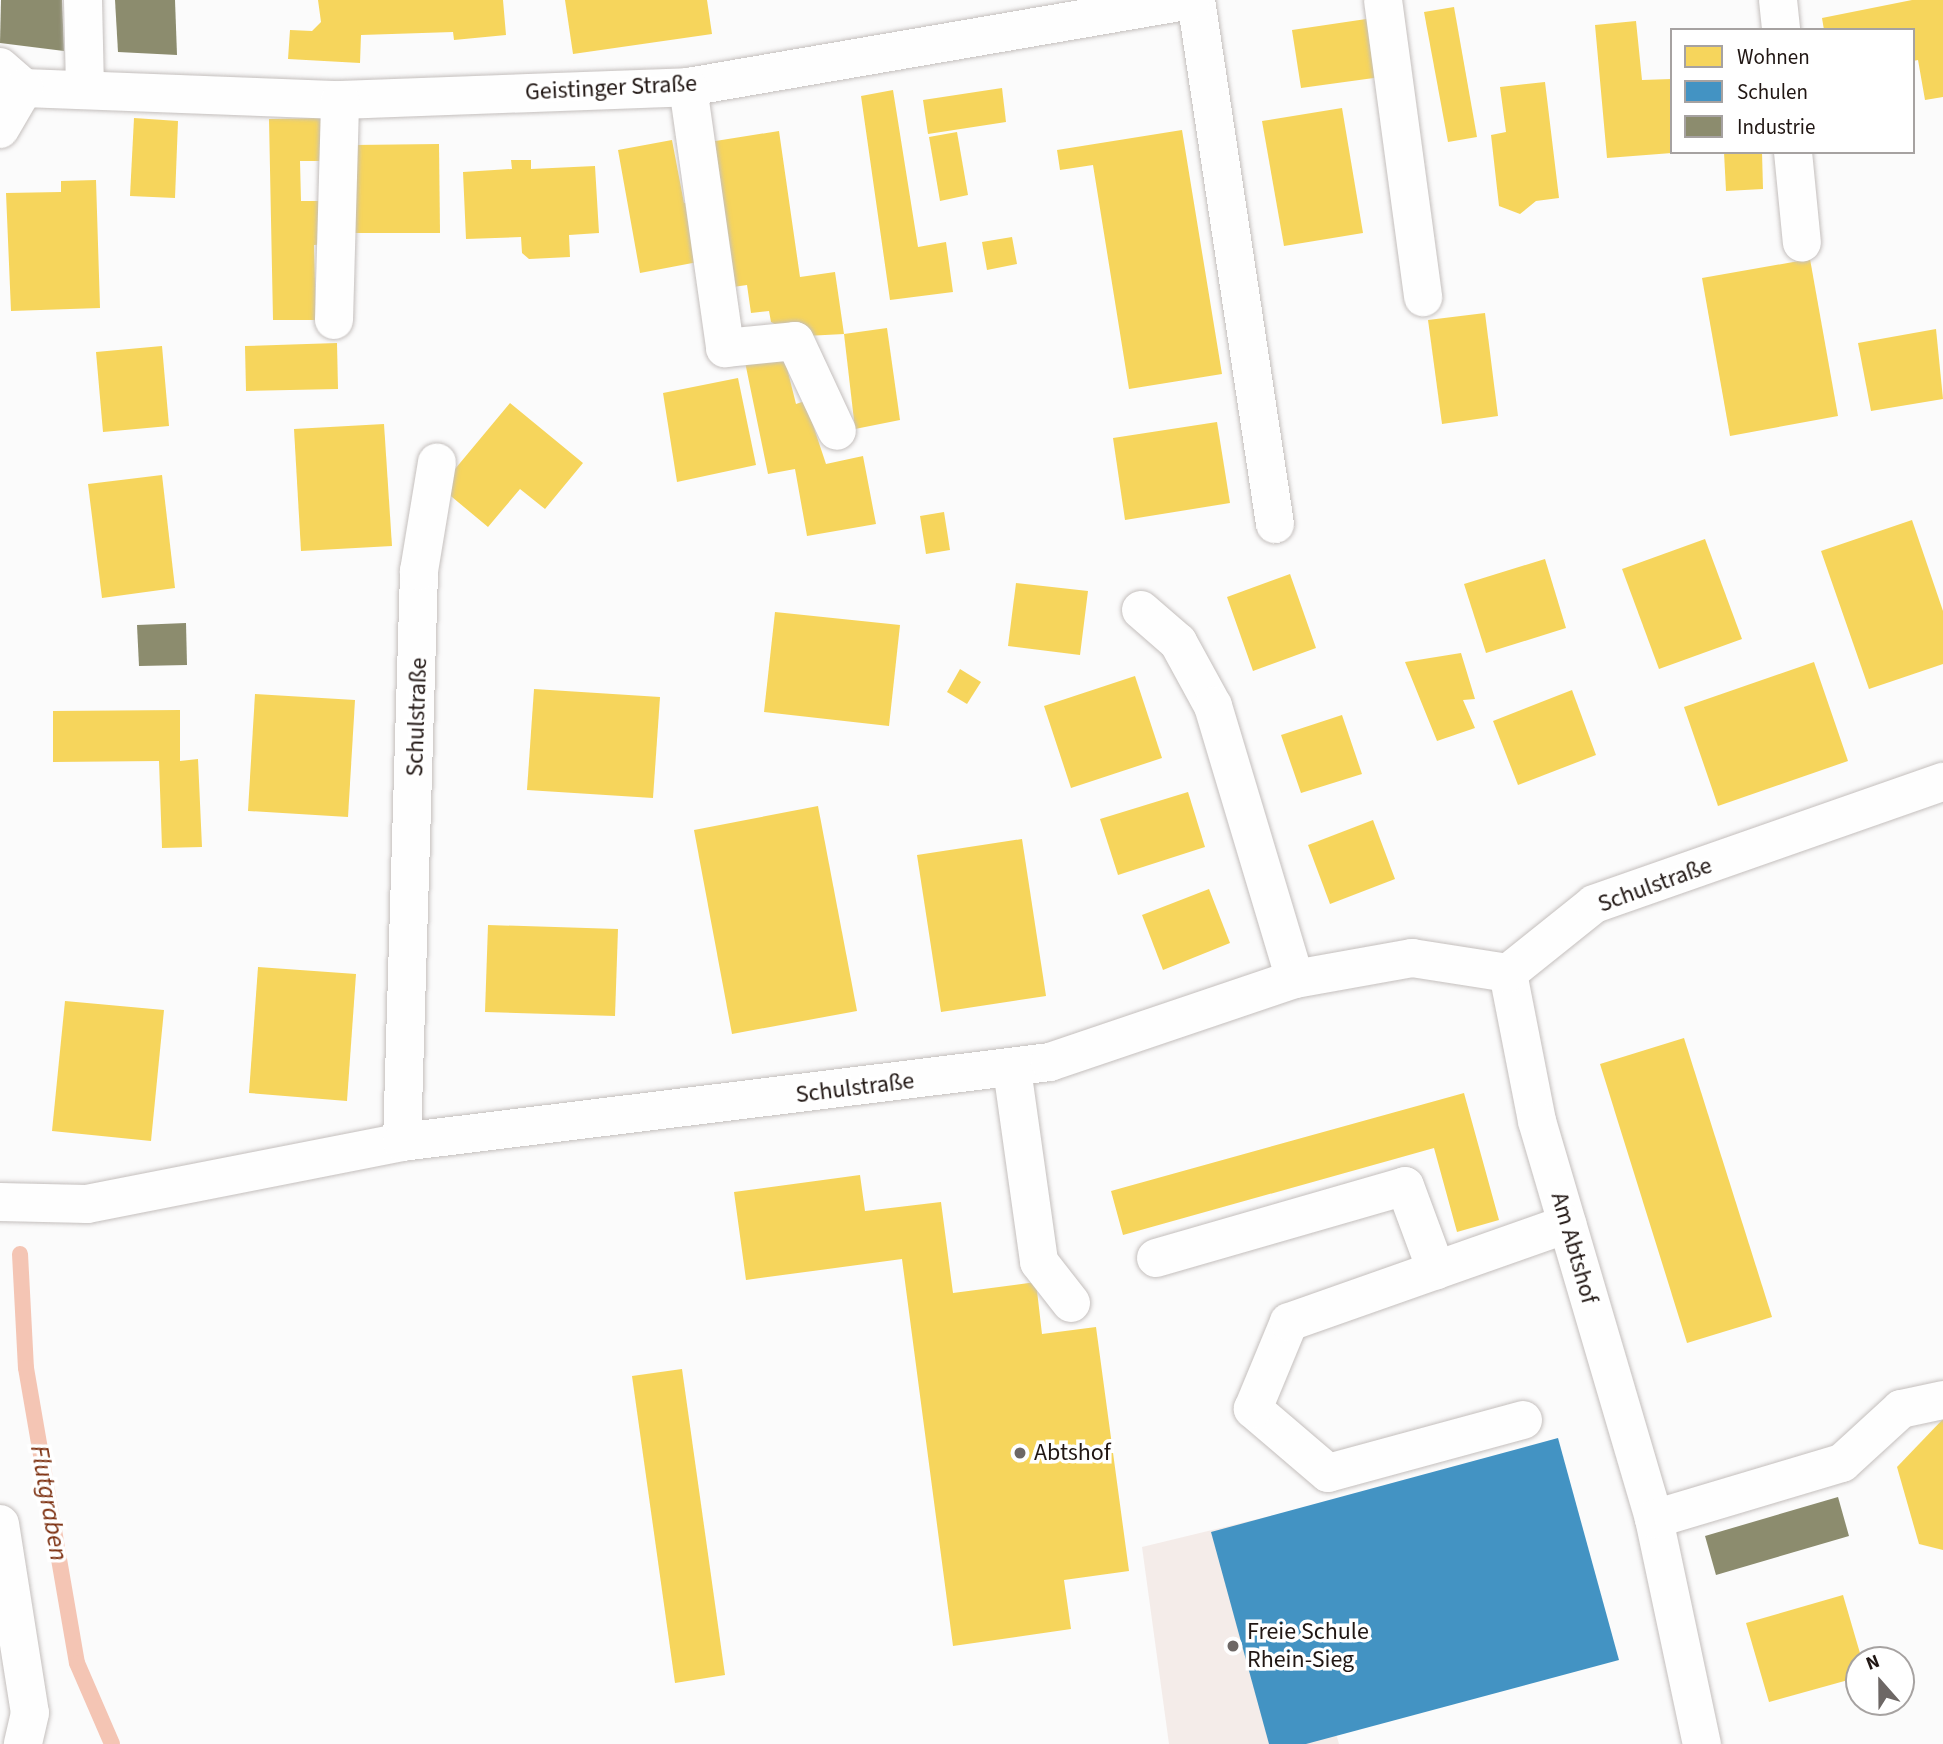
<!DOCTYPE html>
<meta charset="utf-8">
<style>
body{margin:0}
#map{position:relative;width:1943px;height:1744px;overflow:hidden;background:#fbfbfb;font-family:"Source Sans 3",sans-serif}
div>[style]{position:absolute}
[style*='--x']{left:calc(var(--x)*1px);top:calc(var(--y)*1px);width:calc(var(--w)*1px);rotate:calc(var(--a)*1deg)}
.built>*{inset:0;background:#f4ece9}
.homes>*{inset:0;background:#f6d55c}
.schools>*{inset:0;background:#4393c3}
.industry>*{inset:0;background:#8c8c6e}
.stream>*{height:16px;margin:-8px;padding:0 8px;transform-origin:8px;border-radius:8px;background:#f4c5b4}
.roads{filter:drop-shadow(0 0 2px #c4bfbd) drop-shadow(0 0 2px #c4bfbd)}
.minor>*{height:38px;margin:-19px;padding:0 19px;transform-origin:19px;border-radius:19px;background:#fefefe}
.dots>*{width:19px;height:19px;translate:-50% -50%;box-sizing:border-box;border:4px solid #fff;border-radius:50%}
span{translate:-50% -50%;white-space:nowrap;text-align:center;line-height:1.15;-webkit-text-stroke:7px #fff;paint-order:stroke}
.street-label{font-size:24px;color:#211714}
.poi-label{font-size:24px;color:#211714}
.left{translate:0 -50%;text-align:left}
.water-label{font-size:26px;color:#7c2f0f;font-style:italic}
.legend{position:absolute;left:1670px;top:28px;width:245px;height:126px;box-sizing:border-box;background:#fff;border:2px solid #a6a2a1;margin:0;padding:9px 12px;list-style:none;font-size:21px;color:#211714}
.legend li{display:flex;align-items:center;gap:14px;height:35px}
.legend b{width:35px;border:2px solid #a6a2a1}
.north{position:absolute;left:1845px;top:1646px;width:70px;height:70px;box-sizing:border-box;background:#fff;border:2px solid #a6a2a1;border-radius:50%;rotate:339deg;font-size:19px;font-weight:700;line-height:28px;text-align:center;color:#211714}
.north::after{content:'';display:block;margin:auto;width:24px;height:32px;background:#6d6765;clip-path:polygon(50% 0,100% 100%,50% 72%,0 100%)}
</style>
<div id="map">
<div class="built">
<div style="clip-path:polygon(1274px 1515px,1339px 1744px,1169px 1744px,1142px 1547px)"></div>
</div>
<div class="homes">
<div style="clip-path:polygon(318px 0,503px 0,506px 35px,454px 40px,453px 32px,361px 35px,360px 63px,288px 59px,290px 30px,312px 31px,321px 22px)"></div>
<div style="clip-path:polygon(565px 0,707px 0,712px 34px,573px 54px)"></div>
<div style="clip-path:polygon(1912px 0,1943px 0,1943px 97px,1925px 100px,1918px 60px,1913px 61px,1913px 30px,1824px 30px,1822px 18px)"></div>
<div style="clip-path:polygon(1454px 7px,1477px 137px,1448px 142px,1424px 12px)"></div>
<div style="clip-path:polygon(1373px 18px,1381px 77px,1301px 88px,1292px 30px)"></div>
<div style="clip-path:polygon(1636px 21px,1642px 80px,1672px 79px,1672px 153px,1607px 158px,1595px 25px)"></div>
<div style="clip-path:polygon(1545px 82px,1559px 198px,1536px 201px,1520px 214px,1499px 206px,1491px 135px,1506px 132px,1500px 87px)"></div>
<div style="clip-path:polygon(1002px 88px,1006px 122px,928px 134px,923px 100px)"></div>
<div style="clip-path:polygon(893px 90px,918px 247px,946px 242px,953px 292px,890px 300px,861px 96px)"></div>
<div style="clip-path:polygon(1342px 108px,1363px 233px,1284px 246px,1262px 121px)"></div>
<div style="clip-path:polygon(134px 118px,178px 121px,175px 198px,130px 196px)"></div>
<div style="clip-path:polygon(325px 118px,326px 161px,300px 161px,301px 201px,328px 201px,329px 244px,314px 245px,316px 320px,273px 320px,269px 119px)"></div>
<div style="clip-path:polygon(1182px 130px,1222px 374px,1129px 389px,1093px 165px,1060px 170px,1057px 150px)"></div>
<div style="clip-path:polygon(779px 131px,800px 277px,835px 272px,844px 334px,806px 336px,786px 330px,771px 322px,769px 311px,751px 313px,747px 285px,726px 288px,703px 143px)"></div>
<div style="clip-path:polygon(957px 132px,968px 195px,940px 201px,929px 137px)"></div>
<div style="clip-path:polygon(672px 140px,684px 203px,690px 202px,703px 261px,640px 273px,618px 150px)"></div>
<div style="clip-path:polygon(439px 144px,440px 233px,355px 233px,354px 145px)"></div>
<div style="clip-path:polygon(1724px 152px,1762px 152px,1763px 189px,1726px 191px)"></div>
<div style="clip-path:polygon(511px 160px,531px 160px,531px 169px,595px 166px,599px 233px,569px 235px,570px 257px,529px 259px,522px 253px,521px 237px,466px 239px,463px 172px,512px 169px)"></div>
<div style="clip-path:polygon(96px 180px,100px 308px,11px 311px,6px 193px,61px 192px,61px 181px)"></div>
<div style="clip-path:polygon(1012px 237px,1017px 264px,987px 270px,982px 242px)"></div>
<div style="clip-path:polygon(1810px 259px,1838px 416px,1730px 436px,1702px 278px)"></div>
<div style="clip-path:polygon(1485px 313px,1498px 416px,1442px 424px,1428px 320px)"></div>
<div style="clip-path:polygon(887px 328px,900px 420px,855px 429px,844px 334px)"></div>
<div style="clip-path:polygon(1936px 329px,1943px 399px,1871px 411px,1858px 343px)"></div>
<div style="clip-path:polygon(337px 343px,338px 389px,246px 391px,245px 346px)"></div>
<div style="clip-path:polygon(162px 346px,169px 426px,103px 432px,96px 352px)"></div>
<div style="clip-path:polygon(784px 356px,796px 404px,805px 401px,826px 464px,863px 456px,876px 524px,807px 536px,795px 469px,768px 474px,745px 362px)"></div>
<div style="clip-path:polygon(738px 378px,756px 465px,677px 482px,663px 393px)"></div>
<div style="clip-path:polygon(510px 403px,583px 463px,545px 509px,520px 489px,488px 527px,440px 487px)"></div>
<div style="clip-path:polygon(1217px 422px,1230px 503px,1125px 520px,1113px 438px)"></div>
<div style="clip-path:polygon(384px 424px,392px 546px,301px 551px,294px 429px)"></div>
<div style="clip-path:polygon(162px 475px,175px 588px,102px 598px,88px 484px)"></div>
<div style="clip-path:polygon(944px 512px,950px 550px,926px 554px,920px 516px)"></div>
<div style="clip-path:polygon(1912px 520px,1943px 611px,1943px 664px,1869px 689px,1821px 551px)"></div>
<div style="clip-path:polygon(1705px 539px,1742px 639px,1659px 669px,1622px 569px)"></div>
<div style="clip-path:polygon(1545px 559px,1566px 628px,1486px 653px,1464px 584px)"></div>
<div style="clip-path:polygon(1290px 574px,1316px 648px,1253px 671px,1227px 597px)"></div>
<div style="clip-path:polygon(1016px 583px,1088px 591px,1080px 655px,1008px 646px)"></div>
<div style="clip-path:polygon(775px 612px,900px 625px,889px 726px,764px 712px)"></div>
<div style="clip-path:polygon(1461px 653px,1475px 699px,1463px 700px,1475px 728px,1437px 741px,1405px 662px)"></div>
<div style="clip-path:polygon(1814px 662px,1848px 761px,1718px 806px,1684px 707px)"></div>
<div style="clip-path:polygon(960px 669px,981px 682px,967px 704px,947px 692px)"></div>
<div style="clip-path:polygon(1135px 676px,1162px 758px,1071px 788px,1044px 706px)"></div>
<div style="clip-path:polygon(534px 689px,660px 697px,653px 798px,527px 790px)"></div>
<div style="clip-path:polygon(1572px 690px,1596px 755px,1518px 785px,1493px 721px)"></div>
<div style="clip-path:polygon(255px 694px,355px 700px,348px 817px,248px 811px)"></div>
<div style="clip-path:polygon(180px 710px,180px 761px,198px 759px,202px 847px,162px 848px,159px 761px,53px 762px,53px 711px)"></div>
<div style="clip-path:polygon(1342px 715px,1362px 774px,1301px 793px,1281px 735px)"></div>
<div style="clip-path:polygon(1188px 792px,1205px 847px,1118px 875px,1100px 819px)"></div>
<div style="clip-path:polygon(818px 806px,857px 1011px,732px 1034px,694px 830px)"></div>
<div style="clip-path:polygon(1373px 820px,1395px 879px,1330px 904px,1308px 845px)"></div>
<div style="clip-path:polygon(1022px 839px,1046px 996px,941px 1012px,917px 855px)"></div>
<div style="clip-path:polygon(1209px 889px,1230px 943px,1163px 970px,1142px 915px)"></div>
<div style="clip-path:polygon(488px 925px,618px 929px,615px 1016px,485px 1012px)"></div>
<div style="clip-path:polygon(258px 967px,356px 974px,347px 1101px,249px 1093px)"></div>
<div style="clip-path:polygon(65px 1001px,164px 1010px,151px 1141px,52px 1131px)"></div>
<div style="clip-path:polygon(1684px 1038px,1772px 1317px,1687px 1343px,1600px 1064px)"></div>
<div style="clip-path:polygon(1464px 1093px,1499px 1220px,1457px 1232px,1434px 1148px,1123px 1235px,1111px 1191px)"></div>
<div style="clip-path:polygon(860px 1175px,865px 1211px,941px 1202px,953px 1293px,1036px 1282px,1042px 1334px,1096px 1327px,1129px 1571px,1064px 1580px,1071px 1629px,953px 1646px,902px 1259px,746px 1280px,734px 1192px)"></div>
<div style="clip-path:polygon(682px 1369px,725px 1675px,675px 1683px,632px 1376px)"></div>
<div style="clip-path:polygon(1943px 1419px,1943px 1550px,1919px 1544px,1897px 1467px)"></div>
<div style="clip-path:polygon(1843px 1595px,1862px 1660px,1859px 1677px,1769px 1702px,1746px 1623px)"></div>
</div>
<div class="schools">
<div style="clip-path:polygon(1558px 1438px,1619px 1660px,1306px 1744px,1269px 1744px,1211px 1532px)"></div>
</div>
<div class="industry">
<div style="clip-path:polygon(1px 0,62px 0,64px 51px,0 43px)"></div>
<div style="clip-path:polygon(115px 0,175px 0,177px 55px,118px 52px)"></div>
<div style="clip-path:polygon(186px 623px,187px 665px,139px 666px,137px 625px)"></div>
<div style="clip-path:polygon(1838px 1497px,1849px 1536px,1716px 1575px,1705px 1536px)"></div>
</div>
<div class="stream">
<div style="--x:20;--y:1254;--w:114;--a:87"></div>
<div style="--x:26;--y:1368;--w:299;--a:80.2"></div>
<div style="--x:77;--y:1663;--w:88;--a:66.6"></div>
</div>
<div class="roads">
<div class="minor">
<div style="--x:83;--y:0;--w:87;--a:88.7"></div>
<div style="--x:1196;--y:0;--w:530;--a:81.43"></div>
<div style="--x:1383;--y:0;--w:300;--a:82.3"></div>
<div style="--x:1778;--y:0;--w:30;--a:84"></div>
<div style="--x:0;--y:67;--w:32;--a:41"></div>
<div style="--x:24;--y:88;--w:316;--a:2.2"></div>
<div style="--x:340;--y:100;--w:348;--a:-2.1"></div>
<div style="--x:688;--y:87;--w:510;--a:-9.81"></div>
<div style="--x:688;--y:87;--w:264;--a:81.9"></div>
<div style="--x:725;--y:348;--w:70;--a:-5.7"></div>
<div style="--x:795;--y:341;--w:99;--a:65"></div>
<div style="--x:0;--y:129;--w:48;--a:-59.7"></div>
<div style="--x:1793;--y:152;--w:91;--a:84.4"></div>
<div style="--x:334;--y:320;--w:220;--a:-88.4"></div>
<div style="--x:1141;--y:610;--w:49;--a:40.9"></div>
<div style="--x:1178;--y:642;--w:73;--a:61.3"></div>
<div style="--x:1213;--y:706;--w:285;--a:73.3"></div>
<div style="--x:1508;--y:973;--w:151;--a:78.9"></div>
<div style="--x:1537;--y:1121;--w:415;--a:73.6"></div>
<div style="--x:1654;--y:1519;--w:230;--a:78"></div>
<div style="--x:1012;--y:1069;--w:195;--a:82"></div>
<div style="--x:1039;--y:1262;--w:52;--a:52"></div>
<div style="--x:402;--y:1142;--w:571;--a:-88.29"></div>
<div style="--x:419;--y:571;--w:110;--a:-80.6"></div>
<div style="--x:0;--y:1202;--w:87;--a:1.3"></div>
<div style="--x:87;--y:1204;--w:321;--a:-11.1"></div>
<div style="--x:402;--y:1142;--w:653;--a:-7.04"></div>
<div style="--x:1050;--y:1062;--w:259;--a:-18.7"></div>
<div style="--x:1295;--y:979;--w:119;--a:-10.2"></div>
<div style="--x:1412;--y:958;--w:97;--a:8.9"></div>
<div style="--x:1508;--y:973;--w:110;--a:-38.7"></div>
<div style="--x:1594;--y:904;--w:370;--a:-19.3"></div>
<div style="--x:1156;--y:1258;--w:259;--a:-16.1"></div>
<div style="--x:1405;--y:1186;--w:90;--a:69.7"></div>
<div style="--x:1523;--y:1420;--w:202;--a:164.8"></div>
<div style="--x:1328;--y:1473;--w:99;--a:-139.5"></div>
<div style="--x:1253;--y:1409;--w:94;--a:-67.5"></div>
<div style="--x:1289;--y:1322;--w:295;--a:-19.4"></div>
<div style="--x:1654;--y:1519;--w:196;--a:-16.6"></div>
<div style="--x:1842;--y:1463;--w:80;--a:-42.5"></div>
<div style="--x:1901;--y:1409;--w:43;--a:-12.1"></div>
<div style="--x:0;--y:1524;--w:191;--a:81"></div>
<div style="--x:30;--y:1713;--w:32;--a:103"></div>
</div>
</div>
<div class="dots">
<div style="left:1020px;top:1453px;background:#6d6765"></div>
<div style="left:1233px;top:1646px;background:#6d6765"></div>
</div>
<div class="street-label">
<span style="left:611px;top:88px;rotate:-3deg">Geistinger Straße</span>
<span style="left:417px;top:717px;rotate:-88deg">Schulstraße</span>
<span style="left:1655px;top:885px;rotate:-20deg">Schulstraße</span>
<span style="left:855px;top:1088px;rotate:-7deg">Schulstraße</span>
<span style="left:1574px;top:1248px;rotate:74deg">Am Abtshof</span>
</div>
<div class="poi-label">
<span class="left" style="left:1034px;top:1453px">Abtshof</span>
<span class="left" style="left:1247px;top:1646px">Freie Schule<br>Rhein-Sieg</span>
</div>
<div class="water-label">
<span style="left:49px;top:1503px;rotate:80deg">Flutgraben</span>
</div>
<ul class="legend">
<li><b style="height:19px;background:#f6d55c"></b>Wohnen</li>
<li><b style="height:19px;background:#4393c3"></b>Schulen</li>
<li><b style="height:19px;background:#8c8c6e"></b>Industrie</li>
</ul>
<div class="north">N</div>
</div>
